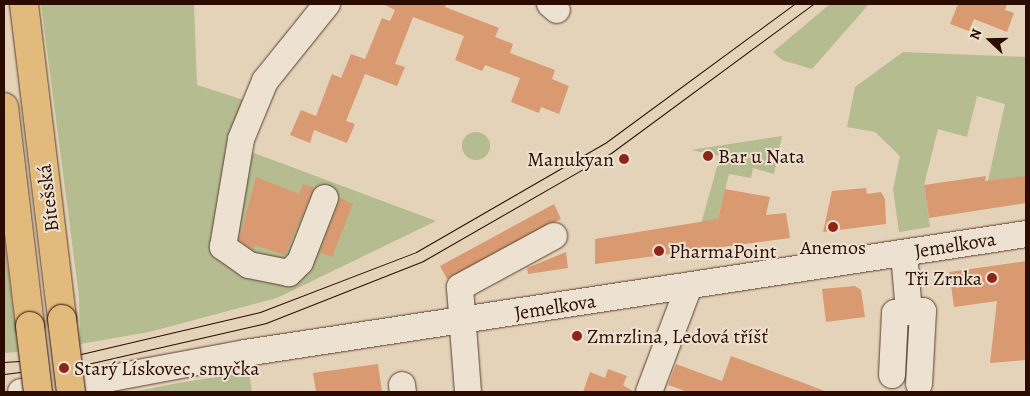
<!DOCTYPE html>
<meta charset="utf-8">
<style>
body{margin:0}
#map{position:relative;width:1030px;height:396px;overflow:hidden;background:#e4d3b9;font-family:Alegreya,serif}
div>[style]{position:absolute}
[style*='--x']{left:calc(var(--x)*1px);top:calc(var(--y)*1px);width:calc(var(--w)*1px);rotate:calc(var(--a)*1deg)}
.green>*{inset:0;background:#b4bc90}
.round{border-radius:50%}
.building>*{inset:0;background:#d99a71}
.roads{filter:drop-shadow(0 0 1px #5a3e2e) drop-shadow(0 0 1px #5a3e2e)}
.minor>*{height:26px;margin:-13px;padding:0 13px;transform-origin:13px;border-radius:13px;background:#ede2d2}
.highway>*{height:28px;margin:-14px;padding:0 14px;transform-origin:14px;border-radius:14px;background:#e2ba7c}
.tram>*{height:1px;margin:-0.5px;padding:0 0.5px;transform-origin:0.5px;border-radius:0.5px;background:#2c0c00}
.bridges{filter:drop-shadow(0 0 1px #2c0c00) drop-shadow(0 0 1px #2c0c00)}
.highway-bridge>*{height:28px;margin:-14px;padding:0 14px;transform-origin:14px;border-radius:14px;background:#e2ba7c}
.dots>*{width:14px;height:14px;translate:-50% -50%;box-sizing:border-box;border:2px solid #ede2d2;border-radius:50%}
span{translate:-50% -50%;white-space:nowrap;text-align:center;line-height:1.15;-webkit-text-stroke:4px #ede2d2;paint-order:stroke}
.poi-label{font-size:20px;color:#2c0c00}
.left{translate:0 -50%;text-align:left}
.right{translate:-100% -50%;text-align:right}
.street-label{font-size:20px;color:#2c0c00}
.frame{position:absolute;inset:0;border:5px solid #2c0c00;pointer-events:none}
.north{position:absolute;left:965px;top:15px;width:50px;height:50px;-webkit-text-stroke:4px #ede2d2;paint-order:stroke;rotate:291deg;font-size:14px;font-weight:700;line-height:20px;text-align:center;color:#2c0c00}
.north::after{content:'';display:block;margin:auto;width:18px;height:22px;background:#2c0c00;clip-path:polygon(50% 0,100% 100%,50% 72%,0 100%)}
</style>
<div id="map">
<div class="green">
<div style="clip-path:polygon(41px 4px,194px 4px,197px 85px,250px 102px,230px 144px,436px 221px,277px 298px,149px 332px,80px 344px,79px 297px)"></div>
<div style="clip-path:polygon(830px 4px,869px 4px,812px 69px,782px 60px,773px 52px)"></div>
<div style="clip-path:polygon(903px 52px,1026px 57px,1026px 176px,987px 185px,1005px 104px,977px 96px,967px 137px,938px 129px,924px 185px,930px 227px,899px 232px,893px 189px,900px 156px,875px 132px,847px 127px,855px 87px)"></div>
<div class="round" style="left:462px;top:132px;width:28px;height:28px"></div>
<div style="clip-path:polygon(782px 136px,774px 174px,753px 168px,751px 178px,729px 174px,717px 223px,701px 224px,720px 156px,691px 150px)"></div>
<div style="clip-path:polygon(4px 235px,18px 352px,4px 353px)"></div>
<div style="clip-path:polygon(249px 372px,252px 392px,133px 392px,178px 383px)"></div>
</div>
<div class="building">
<div style="clip-path:polygon(383px 4px,446px 4px,445px 7px,499px 28px,495px 37px,513px 44px,510px 53px,555px 70px,552px 79px,569px 86px,559px 114px,541px 107px,539px 113px,511px 102px,520px 78px,485px 65px,482px 71px,455px 60px,464px 36px,413px 17px,395px 64px,405px 67px,397px 86px,365px 74px,346px 121px,355px 124px,347px 143px,314px 130px,310px 143px,290px 135px,301px 110px,316px 116px,332px 74px,341px 78px,351px 54px,365px 59px,382px 18px,390px 21px,395px 10px)"></div>
<div style="clip-path:polygon(958px 4px,1007px 4px,1005px 10px,1014px 13px,1007px 32px,974px 19px,969px 31px,950px 24px)"></div>
<div style="clip-path:polygon(986px 176px,985px 181px,1026px 176px,1026px 203px,929px 218px,924px 185px)"></div>
<div style="clip-path:polygon(256px 177px,299px 194px,303px 184px,314px 188px,285px 255px,255px 245px,253px 250px,239px 240px)"></div>
<div style="clip-path:polygon(866px 188px,867px 194px,881px 192px,885px 199px,886px 224px,823px 232px,832px 191px)"></div>
<div style="clip-path:polygon(725px 189px,770px 197px,766px 215px,786px 213px,790px 238px,595px 264px,595px 239px,718px 219px)"></div>
<div style="clip-path:polygon(340px 198px,353px 204px,332px 257px,320px 252px)"></div>
<div style="clip-path:polygon(554px 204px,561px 219px,447px 279px,440px 266px)"></div>
<div style="clip-path:polygon(566px 252px,568px 268px,528px 274px,527px 268px)"></div>
<div style="clip-path:polygon(1026px 261px,1026px 360px,990px 363px,997px 301px,954px 307px,949px 272px)"></div>
<div style="clip-path:polygon(855px 286px,861px 290px,865px 317px,826px 322px,822px 289px)"></div>
<div style="clip-path:polygon(731px 356px,825px 391px,825px 392px,688px 392px,668px 385px,676px 364px,722px 381px)"></div>
<div style="clip-path:polygon(378px 364px,382px 392px,316px 392px,313px 373px)"></div>
<div style="clip-path:polygon(608px 369px,627px 376px,623px 385px,634px 392px,583px 392px,590px 372px,605px 378px)"></div>
</div>
<div class="roads">
<div class="minor">
<div style="--x:550;--y:4;--w:9;--a:41"></div>
<div style="--x:325;--y:198;--w:69;--a:111.3"></div>
<div style="--x:300;--y:262;--w:16;--a:135"></div>
<div style="--x:289;--y:273;--w:41;--a:-168.7"></div>
<div style="--x:249;--y:265;--w:32;--a:-145"></div>
<div style="--x:223;--y:247;--w:109;--a:-80.5"></div>
<div style="--x:241;--y:139;--w:63;--a:-67.5"></div>
<div style="--x:265;--y:81;--w:99;--a:-51.2"></div>
<div style="--x:904;--y:253;--w:59;--a:85.2"></div>
<div style="--x:892;--y:375;--w:62;--a:-87.2"></div>
<div style="--x:895;--y:313;--w:28;--a:-4"></div>
<div style="--x:923;--y:311;--w:73;--a:93.1"></div>
<div style="--x:85;--y:383;--w:163;--a:-10.6"></div>
<div style="--x:245;--y:353;--w:790;--a:-8.66"></div>
<div style="--x:402;--y:385;--w:7;--a:82"></div>
<div style="--x:21;--y:392;--w:1;--a:0"></div>
<div style="--x:468;--y:392;--w:105;--a:-94.4"></div>
<div style="--x:460;--y:287;--w:107;--a:-28.5"></div>
<div style="--x:649;--y:392;--w:113;--a:-69.3"></div>
</div>
<div class="highway">
<div style="--x:24;--y:4;--w:317;--a:83.1"></div>
<div style="--x:4;--y:107;--w:221;--a:83.2"></div>
</div>
</div>
<div class="tram">
<div style="--x:81;--y:354;--w:184;--a:-13.2"></div>
<div style="--x:260;--y:312;--w:167;--a:-21"></div>
<div style="--x:416;--y:252;--w:218;--a:-30"></div>
<div style="--x:605;--y:143;--w:235;--a:-36.3"></div>
<div style="--x:4;--y:362;--w:15;--a:-4"></div>
<div style="--x:83;--y:365;--w:188;--a:-12.9"></div>
<div style="--x:266;--y:323;--w:169;--a:-21.5"></div>
<div style="--x:423;--y:261;--w:217;--a:-29.9"></div>
<div style="--x:611;--y:153;--w:251;--a:-36.4"></div>
<div style="--x:4;--y:374;--w:16;--a:-7"></div>
</div>
<div class="bridges">
<div class="highway-bridge">
<div style="--x:62;--y:319;--w:74;--a:83"></div>
<div style="--x:30;--y:326;--w:66;--a:83.1"></div>
</div>
</div>
<div class="dots">
<div style="left:708px;top:156px;background:#8f2418"></div>
<div style="left:624px;top:159px;background:#8f2418"></div>
<div style="left:833px;top:227px;background:#8f2418"></div>
<div style="left:659px;top:251px;background:#8f2418"></div>
<div style="left:992px;top:278px;background:#8f2418"></div>
<div style="left:577px;top:336px;background:#8f2418"></div>
<div style="left:64px;top:368px;background:#8f2418"></div>
</div>
<div class="poi-label">
<span class="left" style="left:718px;top:156px">Bar u Nata</span>
<span class="right" style="left:614px;top:159px">Manukyan</span>
<span style="left:833px;top:247px">Anemos</span>
<span class="left" style="left:669px;top:251px">PharmaPoint</span>
<span class="right" style="left:982px;top:278px">Tři Zrnka</span>
<span class="left" style="left:587px;top:336px">Zmrzlina, Ledová tříšť</span>
<span class="left" style="left:74px;top:368px">Starý Lískovec, smyčka</span>
</div>
<div class="street-label">
<span style="left:48px;top:198px;rotate:-97deg">Bítešská</span>
<span style="left:955px;top:245px;rotate:-9deg">Jemelkova</span>
<span style="left:555px;top:307px;rotate:-9deg">Jemelkova</span>
</div>
<div class="frame"></div>
<div class="north">N</div>
</div>
